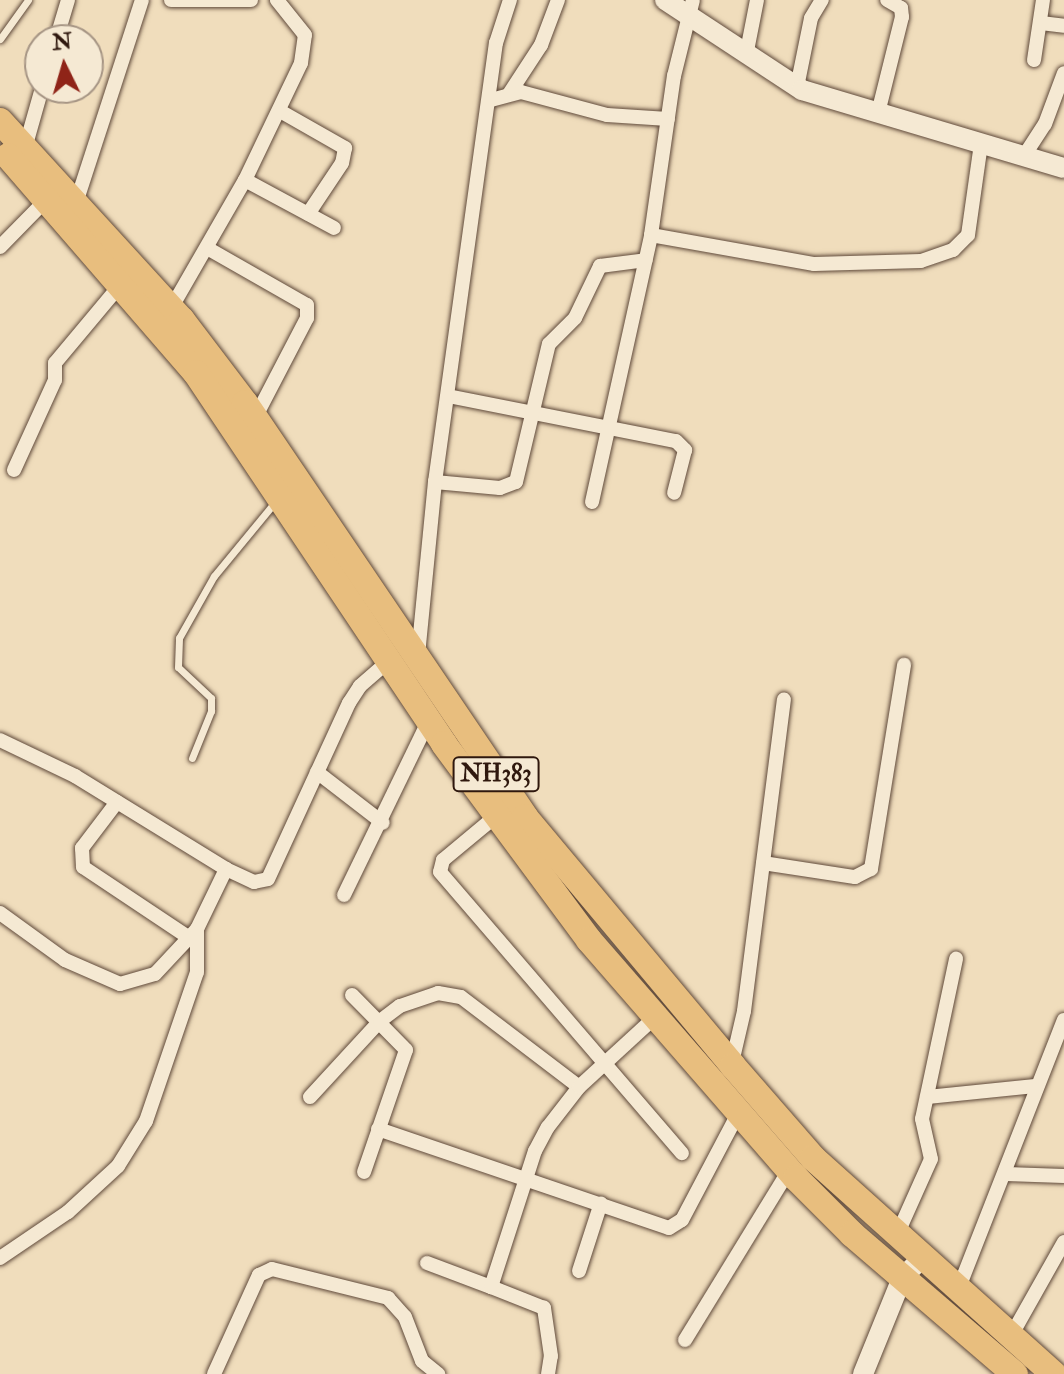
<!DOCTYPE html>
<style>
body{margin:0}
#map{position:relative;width:1064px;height:1374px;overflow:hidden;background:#f0ddbc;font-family:"IM FELL Double Pica",serif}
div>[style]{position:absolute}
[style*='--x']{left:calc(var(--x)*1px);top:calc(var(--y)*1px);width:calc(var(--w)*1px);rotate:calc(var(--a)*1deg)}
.roads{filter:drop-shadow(0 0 2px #5f493a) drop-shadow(0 0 2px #5f493a)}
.lane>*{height:7px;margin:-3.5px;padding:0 3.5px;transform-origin:3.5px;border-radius:3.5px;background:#f5e9d3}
.street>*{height:14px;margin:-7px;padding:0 7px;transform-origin:7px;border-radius:7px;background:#f5e9d3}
.secondary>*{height:20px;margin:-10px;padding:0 10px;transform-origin:10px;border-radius:10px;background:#f5e9d3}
.highway>*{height:26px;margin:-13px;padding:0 13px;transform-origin:13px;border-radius:13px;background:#e8be7e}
span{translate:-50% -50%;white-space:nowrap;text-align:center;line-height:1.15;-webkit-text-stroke:8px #f5e9d3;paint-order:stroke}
.shield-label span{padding:2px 6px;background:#f5e9d3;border:2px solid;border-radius:6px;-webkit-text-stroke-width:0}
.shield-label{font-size:24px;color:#2f180e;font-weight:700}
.north{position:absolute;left:24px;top:24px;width:80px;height:80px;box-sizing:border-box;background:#f5e9d3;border:2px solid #a69584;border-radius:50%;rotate:355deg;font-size:22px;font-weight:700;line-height:32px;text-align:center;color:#2f180e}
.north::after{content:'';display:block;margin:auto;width:28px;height:36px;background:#8f2418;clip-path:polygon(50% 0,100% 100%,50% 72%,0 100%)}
</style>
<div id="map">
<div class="roads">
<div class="lane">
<div style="--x:0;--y:39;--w:48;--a:-54.3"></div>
<div style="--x:192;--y:758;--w:51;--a:-68"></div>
<div style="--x:211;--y:711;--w:13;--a:-90"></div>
<div style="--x:211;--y:698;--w:45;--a:-136.8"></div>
<div style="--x:178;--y:667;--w:29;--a:-88"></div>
<div style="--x:179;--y:638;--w:71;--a:-60.6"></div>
<div style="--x:214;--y:576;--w:96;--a:-50.5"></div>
</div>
<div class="street">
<div style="--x:171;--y:0;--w:80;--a:0"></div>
<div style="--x:1041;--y:23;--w:23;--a:7"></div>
<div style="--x:56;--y:40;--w:42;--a:-73.3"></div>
<div style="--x:746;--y:56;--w:57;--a:-78.9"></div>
<div style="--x:1034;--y:60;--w:61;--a:-81.5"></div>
<div style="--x:797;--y:87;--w:70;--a:-78.5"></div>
<div style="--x:811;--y:18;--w:21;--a:-59"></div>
<div style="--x:509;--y:94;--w:59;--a:-56.9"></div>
<div style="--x:541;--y:45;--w:48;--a:-69.3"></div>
<div style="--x:491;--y:100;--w:31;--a:-15"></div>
<div style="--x:521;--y:92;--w:89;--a:15"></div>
<div style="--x:607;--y:115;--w:61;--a:3.8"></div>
<div style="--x:280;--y:111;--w:75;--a:29.6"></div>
<div style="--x:345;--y:148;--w:15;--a:101"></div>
<div style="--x:342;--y:163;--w:61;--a:123.7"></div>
<div style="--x:878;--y:113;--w:99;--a:-76"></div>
<div style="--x:902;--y:17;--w:9;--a:-96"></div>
<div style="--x:901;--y:8;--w:16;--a:-150"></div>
<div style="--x:25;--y:148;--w:62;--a:-74.2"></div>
<div style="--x:1024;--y:156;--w:38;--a:-57"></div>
<div style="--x:1045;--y:124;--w:54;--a:-69.6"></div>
<div style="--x:245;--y:180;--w:101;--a:28.3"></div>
<div style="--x:76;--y:203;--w:213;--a:-72"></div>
<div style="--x:651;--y:235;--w:166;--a:10.1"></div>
<div style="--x:814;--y:264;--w:107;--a:-1.6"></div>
<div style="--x:921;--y:261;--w:34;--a:-19"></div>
<div style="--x:953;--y:250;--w:21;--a:-45"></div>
<div style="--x:968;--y:235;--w:92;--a:-81.9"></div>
<div style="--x:0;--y:247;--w:67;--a:-45.6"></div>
<div style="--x:207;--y:248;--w:115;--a:29.7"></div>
<div style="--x:307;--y:305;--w:13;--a:90"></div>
<div style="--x:307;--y:318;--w:113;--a:117.5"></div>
<div style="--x:169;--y:312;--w:152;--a:-60.1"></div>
<div style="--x:245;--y:180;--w:130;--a:-64.4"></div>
<div style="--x:301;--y:63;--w:28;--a:-82"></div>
<div style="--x:305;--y:35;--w:45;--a:-128.7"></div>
<div style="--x:448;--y:396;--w:232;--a:11.2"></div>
<div style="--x:676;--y:441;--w:13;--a:45"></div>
<div style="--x:685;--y:450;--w:44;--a:104.3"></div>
<div style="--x:14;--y:470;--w:99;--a:-65.5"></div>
<div style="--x:55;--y:380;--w:17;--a:-90"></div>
<div style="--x:55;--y:363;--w:103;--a:-50.1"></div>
<div style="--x:435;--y:482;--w:65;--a:5.3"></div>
<div style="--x:500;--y:488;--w:17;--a:-21"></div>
<div style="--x:516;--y:482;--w:142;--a:-76.6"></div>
<div style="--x:549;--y:344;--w:37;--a:-45"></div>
<div style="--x:575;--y:318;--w:58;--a:-64.3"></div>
<div style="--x:600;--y:266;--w:46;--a:-7.4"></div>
<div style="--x:592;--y:502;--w:273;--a:-77.5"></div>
<div style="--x:651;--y:235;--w:161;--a:-81.8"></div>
<div style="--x:674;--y:76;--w:78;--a:-76"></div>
<div style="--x:418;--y:655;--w:174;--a:-84.4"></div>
<div style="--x:435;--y:482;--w:443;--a:-82.1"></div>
<div style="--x:496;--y:43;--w:45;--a:-72"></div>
<div style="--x:0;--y:740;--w:83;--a:25.6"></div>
<div style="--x:75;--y:776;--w:177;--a:31.6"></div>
<div style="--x:317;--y:772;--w:83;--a:37.7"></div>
<div style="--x:117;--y:802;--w:58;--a:127.3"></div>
<div style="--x:82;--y:848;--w:19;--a:87"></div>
<div style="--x:83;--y:867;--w:130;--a:33.7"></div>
<div style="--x:496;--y:816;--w:69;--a:140.3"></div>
<div style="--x:443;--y:860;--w:12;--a:104"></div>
<div style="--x:440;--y:872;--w:371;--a:49.3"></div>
<div style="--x:763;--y:863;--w:93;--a:8.7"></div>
<div style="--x:855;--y:877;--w:18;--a:-27"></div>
<div style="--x:871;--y:869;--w:207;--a:-80.8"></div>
<div style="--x:344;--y:895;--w:195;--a:-64.1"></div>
<div style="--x:0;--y:913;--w:80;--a:35.9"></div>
<div style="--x:65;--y:960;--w:60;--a:23.6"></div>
<div style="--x:120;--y:984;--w:36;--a:-16"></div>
<div style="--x:155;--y:974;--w:62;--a:-47"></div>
<div style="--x:352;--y:995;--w:77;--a:45.5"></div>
<div style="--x:406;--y:1050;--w:129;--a:109"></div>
<div style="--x:731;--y:1067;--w:57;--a:-76.9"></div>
<div style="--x:744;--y:1011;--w:314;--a:-82.7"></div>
<div style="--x:310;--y:1097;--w:103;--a:-47.4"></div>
<div style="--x:380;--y:1021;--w:25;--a:-37"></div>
<div style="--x:400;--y:1006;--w:40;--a:-18.9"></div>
<div style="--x:438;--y:993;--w:23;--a:10"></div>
<div style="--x:461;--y:997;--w:148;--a:37.3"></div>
<div style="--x:927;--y:1097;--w:109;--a:-5.8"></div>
<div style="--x:378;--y:1129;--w:307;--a:18.8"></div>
<div style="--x:669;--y:1228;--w:15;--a:-32"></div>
<div style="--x:682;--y:1220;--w:122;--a:-62.2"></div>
<div style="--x:1006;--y:1174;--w:58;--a:2"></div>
<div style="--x:897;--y:1235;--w:83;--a:-65.9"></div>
<div style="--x:931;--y:1159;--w:41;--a:-102.7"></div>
<div style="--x:922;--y:1119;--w:164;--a:-78"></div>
<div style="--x:0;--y:1258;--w:82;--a:-34.1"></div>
<div style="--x:68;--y:1212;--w:68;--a:-42.6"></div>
<div style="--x:118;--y:1166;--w:53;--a:-58.1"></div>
<div style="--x:146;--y:1121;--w:157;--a:-71.1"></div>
<div style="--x:197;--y:972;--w:43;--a:-90"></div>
<div style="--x:197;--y:929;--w:67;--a:-64.2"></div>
<div style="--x:226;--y:869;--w:31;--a:25"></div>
<div style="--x:254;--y:882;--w:14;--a:-12"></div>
<div style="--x:268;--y:879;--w:194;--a:-65.3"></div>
<div style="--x:349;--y:703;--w:20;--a:-57"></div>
<div style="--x:360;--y:686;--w:38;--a:-41"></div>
<div style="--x:427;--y:1263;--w:68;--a:20.6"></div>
<div style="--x:579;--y:1271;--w:71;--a:-72.1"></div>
<div style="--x:958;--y:1290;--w:290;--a:-68.6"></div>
<div style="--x:1011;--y:1336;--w:108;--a:-60.6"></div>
<div style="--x:685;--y:1340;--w:199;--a:-58.5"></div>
<div style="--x:214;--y:1374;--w:109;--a:-65.6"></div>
<div style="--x:259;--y:1275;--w:14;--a:-25"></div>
<div style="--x:272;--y:1269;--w:120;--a:14"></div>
<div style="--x:388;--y:1298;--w:25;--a:48"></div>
<div style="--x:405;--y:1317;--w:47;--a:68.9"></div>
<div style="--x:422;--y:1361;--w:21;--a:39"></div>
<div style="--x:548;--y:1374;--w:18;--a:-81"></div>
<div style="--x:551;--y:1356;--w:49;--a:-98.3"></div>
<div style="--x:544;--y:1308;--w:57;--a:-158.4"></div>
<div style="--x:491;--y:1287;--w:143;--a:-72.1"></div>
<div style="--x:535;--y:1151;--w:27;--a:-62"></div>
<div style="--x:548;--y:1127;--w:51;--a:-52.2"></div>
<div style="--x:579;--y:1087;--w:103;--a:-42.6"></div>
</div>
<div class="secondary">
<div style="--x:665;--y:0;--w:164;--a:33.3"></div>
<div style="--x:802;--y:90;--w:273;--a:16.6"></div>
<div style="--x:863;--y:1374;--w:104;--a:-67.9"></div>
<div style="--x:902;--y:1278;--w:28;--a:-45"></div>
</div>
<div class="highway">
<div style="--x:0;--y:121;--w:270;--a:47.6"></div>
<div style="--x:182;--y:320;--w:104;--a:52.8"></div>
<div style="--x:245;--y:403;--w:500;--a:55.9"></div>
<div style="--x:525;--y:817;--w:324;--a:50.1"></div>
<div style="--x:733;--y:1066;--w:122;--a:49"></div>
<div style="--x:813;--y:1158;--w:324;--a:41.9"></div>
<div style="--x:8;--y:156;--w:287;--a:49.1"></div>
<div style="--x:196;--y:373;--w:446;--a:56.2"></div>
<div style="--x:444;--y:744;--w:244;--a:53.5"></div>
<div style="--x:589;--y:940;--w:315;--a:49"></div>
<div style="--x:796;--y:1178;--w:79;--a:45"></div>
<div style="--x:852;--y:1234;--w:215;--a:40.7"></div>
</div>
</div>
<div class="shield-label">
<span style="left:496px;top:774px">NH383</span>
</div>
<div class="north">N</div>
</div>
